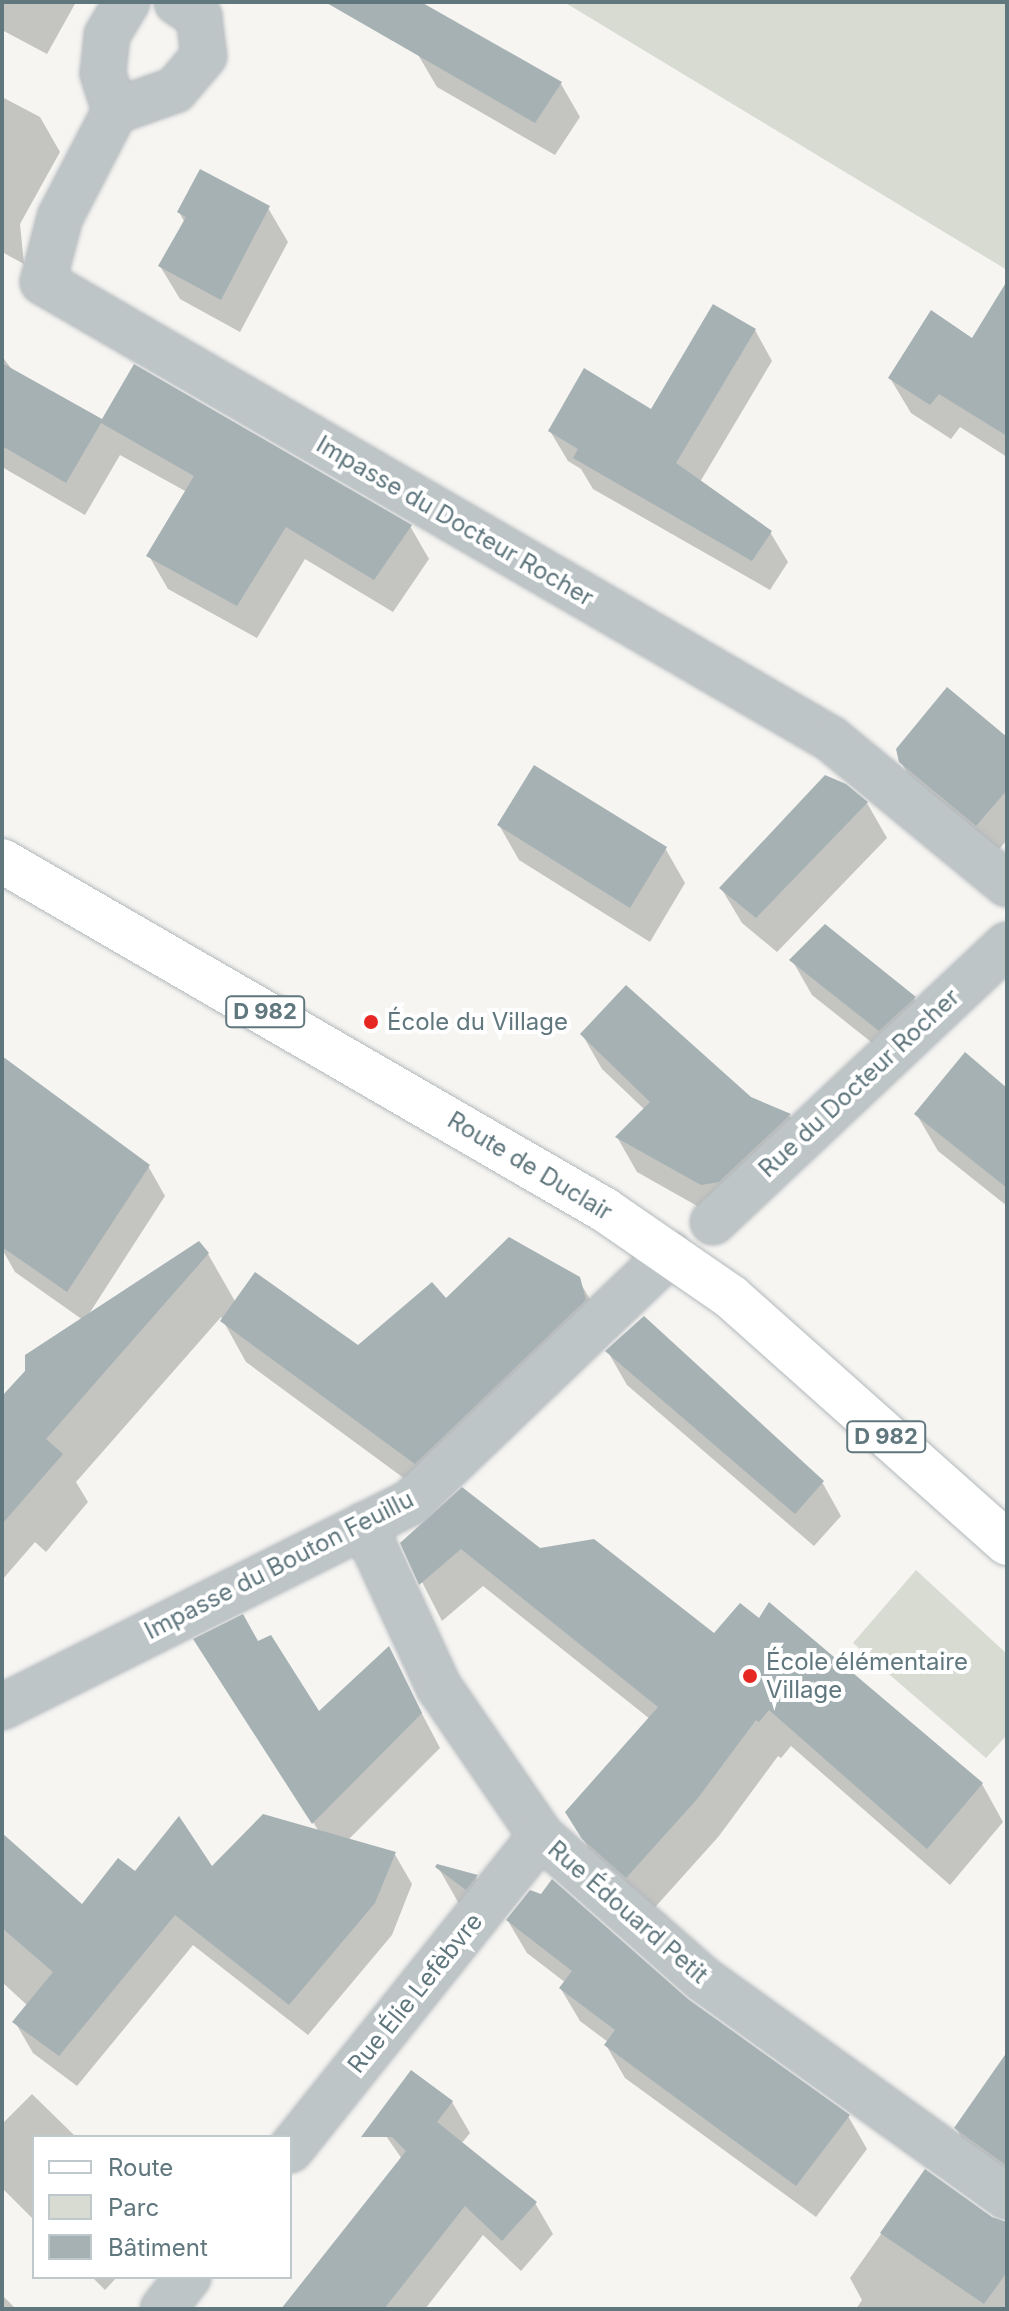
<!DOCTYPE html>
<meta charset="utf-8">
<style>
body{margin:0}
#map{position:relative;width:1009px;height:2311px;overflow:hidden;background:#f6f5f2;font-family:Inter,sans-serif}
div>[style]{position:absolute}
[style*='--x']{left:calc(var(--x)*1px);top:calc(var(--y)*1px);width:calc(var(--w)*1px);rotate:calc(var(--a)*1deg)}
.green>*{inset:0;background:#d7dbd1}
.shadow>*{inset:0;background:#0003}
.building>*{inset:0;background:#a6b1b4}
.roads{filter:drop-shadow(0 0 2px #b2b8bb) drop-shadow(0 0 2px #b2b8bb)}
.street>*{height:44px;margin:-22px;padding:0 22px;transform-origin:22px;border-radius:22px;background:#bec5c7}
.primary>*{height:44px;margin:-22px;padding:0 22px;transform-origin:22px;border-radius:22px;background:#fff}
.dots>*{width:22px;height:22px;translate:-50% -50%;box-sizing:border-box;border:4px solid #fff;border-radius:50%}
span{translate:-50% -50%;white-space:nowrap;text-align:center;line-height:1.15;-webkit-text-stroke:8px #fff;paint-order:stroke}
.shield-label span{padding:2px 6px;background:#fff;border:2px solid;border-radius:6px;-webkit-text-stroke-width:0}
.shield-label{font-size:22px;color:#60777e;font-weight:700}
.street-label{font-size:24px;color:#60777e}
.poi-label{font-size:24px;color:#60777e}
.left{translate:0 -50%;text-align:left}
.frame{position:absolute;inset:0;border:4px solid #60777e;pointer-events:none}
.legend{position:absolute;left:32px;top:2135px;width:260px;height:144px;box-sizing:border-box;background:#fff;border:2px solid #bfc9cb;margin:0;padding:10px 14px;list-style:none;font-size:24px;color:#60777e}
.legend li{display:flex;align-items:center;gap:16px;height:40px}
.legend b{width:40px;border:2px solid #bfc9cb}
</style>
<div id="map">
<div class="green">
<div style="clip-path:polygon(564px 2px,1007px 2px,1007px 270px)"></div>
<div style="clip-path:polygon(916px 1570px,1007px 1654px,1007px 1735px,986px 1758px,853px 1643px)"></div>
</div>
<div class="shadow">
<div style="clip-path:polygon(2px 2px,76px 2px,47px 54px,2px 30px)"></div>
<div style="clip-path:polygon(417px 53px,561px 84px,580px 117px,555px 155px,437px 87px)"></div>
<div style="clip-path:polygon(2px 97px,40px 117px,60px 152px,20px 224px,24px 264px,2px 252px)"></div>
<div style="clip-path:polygon(268px 208px,288px 242px,240px 332px,180px 299px,160px 266px,185px 223px,179px 212px)"></div>
<div style="clip-path:polygon(755px 330px,772px 361px,700px 482px,770px 532px,788px 562px,770px 590px,593px 489px,581px 469px,568px 461px,550px 431px,652px 411px)"></div>
<div style="clip-path:polygon(1007px 335px,1007px 457px,960px 427px,951px 439px,911px 413px,890px 378px,973px 340px)"></div>
<div style="clip-path:polygon(2px 356px,13px 371px,103px 422px,410px 526px,429px 559px,393px 612px,305px 559px,257px 638px,168px 589px,149px 556px,187px 492px,120px 455px,85px 515px,2px 467px)"></div>
<div style="clip-path:polygon(1007px 740px,1007px 840px,994px 855px,918px 792px,901px 762px)"></div>
<div style="clip-path:polygon(867px 803px,887px 838px,777px 952px,742px 923px,721px 888px)"></div>
<div style="clip-path:polygon(499px 825px,665px 848px,685px 883px,650px 942px,519px 860px)"></div>
<div style="clip-path:polygon(792px 960px,914px 998px,934px 1033px,900px 1065px,812px 995px)"></div>
<div style="clip-path:polygon(582px 1034px,790px 1116px,810px 1150px,722px 1220px,637px 1172px,617px 1137px,645px 1110px,602px 1069px)"></div>
<div style="clip-path:polygon(2px 1057px,148px 1166px,165px 1196px,87px 1317px,208px 1254px,236px 1303px,358px 1348px,446px 1301px,578px 1279px,603px 1321px,439px 1504px,246px 1362px,221px 1317px,76px 1482px,88px 1502px,46px 1552px,35px 1542px,2px 1580px,2px 1398px,83px 1320px,15px 1272px,2px 1249px)"></div>
<div style="clip-path:polygon(1007px 1090px,1007px 1206px,938px 1151px,917px 1115px)"></div>
<div style="clip-path:polygon(608px 1352px,822px 1482px,841px 1516px,814px 1546px,627px 1385px)"></div>
<div style="clip-path:polygon(402px 1543px,539px 1550px,714px 1636px,982px 1784px,1003px 1822px,950px 1885px,791px 1746px,781px 1758px,778px 1756px,719px 1836px,649px 1914px,589px 1850px,568px 1812px,650px 1719px,483px 1586px,442px 1621px)"></div>
<div style="clip-path:polygon(257px 1644px,319px 1714px,388px 1649px,440px 1748px,348px 1840px,394px 1853px,412px 1884px,392px 1935px,308px 2035px,193px 1945px,77px 2086px,33px 2053px,15px 2022px,28px 2006px,2px 1982px,2px 1838px,83px 1907px,135px 1874px,212px 1869px,318px 1830px,308px 1814px)"></div>
<div style="clip-path:polygon(438px 1867px,476px 1877px,496px 1912px,487px 1924px,458px 1902px)"></div>
<div style="clip-path:polygon(508px 1921px,687px 2001px,848px 2116px,867px 2149px,816px 2217px,625px 2078px,606px 2045px,608px 2042px,580px 2021px,561px 1989px,566px 1983px,527px 1953px)"></div>
<div style="clip-path:polygon(1007px 2056px,1007px 2185px,976px 2163px,956px 2128px)"></div>
<div style="clip-path:polygon(32px 2094px,76px 2137px,34px 2137px,34px 2220px,2px 2188px,2px 2124px)"></div>
<div style="clip-path:polygon(452px 2102px,470px 2133px,461px 2144px,535px 2203px,553px 2234px,521px 2271px,483px 2235px,425px 2309px,301px 2309px,402px 2159px,375px 2120px)"></div>
<div style="clip-path:polygon(925px 2172px,1007px 2230px,1007px 2309px,856px 2309px,862px 2300px,850px 2278px)"></div>
<div style="clip-path:polygon(92px 2277px,117px 2277px,105px 2290px)"></div>
<div style="clip-path:polygon(2px 2295px,16px 2309px,2px 2309px)"></div>
</div>
<div class="building">
<div style="clip-path:polygon(325px 2px,421px 2px,562px 82px,535px 123px)"></div>
<div style="clip-path:polygon(200px 169px,270px 206px,221px 300px,158px 266px,186px 217px,177px 212px)"></div>
<div style="clip-path:polygon(1007px 281px,1007px 436px,939px 394px,930px 405px,888px 378px,931px 310px,972px 338px)"></div>
<div style="clip-path:polygon(713px 304px,756px 329px,676px 463px,772px 531px,752px 561px,573px 458px,578px 449px,548px 431px,584px 368px,651px 409px)"></div>
<div style="clip-path:polygon(2px 363px,102px 419px,134px 364px,412px 525px,374px 580px,286px 527px,237px 606px,146px 556px,194px 476px,101px 423px,66px 483px,2px 446px)"></div>
<div style="clip-path:polygon(947px 687px,1007px 737px,1007px 790px,976px 826px,899px 762px,896px 749px)"></div>
<div style="clip-path:polygon(534px 765px,667px 847px,630px 908px,497px 825px)"></div>
<div style="clip-path:polygon(825px 775px,846px 784px,868px 802px,756px 918px,719px 888px)"></div>
<div style="clip-path:polygon(825px 924px,916px 997px,879px 1031px,789px 960px)"></div>
<div style="clip-path:polygon(626px 985px,751px 1097px,791px 1114px,719px 1182px,701px 1185px,615px 1137px,650px 1102px,580px 1034px)"></div>
<div style="clip-path:polygon(965px 1052px,1007px 1088px,1007px 1188px,914px 1114px)"></div>
<div style="clip-path:polygon(2px 1056px,150px 1165px,67px 1292px,2px 1247px)"></div>
<div style="clip-path:polygon(509px 1237px,580px 1277px,586px 1300px,415px 1464px,220px 1321px,255px 1272px,358px 1345px,432px 1282px,446px 1298px)"></div>
<div style="clip-path:polygon(199px 1241px,209px 1253px,46px 1439px,63px 1454px,2px 1524px,2px 1396px,25px 1371px,25px 1355px)"></div>
<div style="clip-path:polygon(644px 1316px,824px 1481px,795px 1514px,605px 1351px)"></div>
<div style="clip-path:polygon(462px 1487px,540px 1548px,594px 1539px,714px 1633px,740px 1603px,759px 1618px,769px 1602px,983px 1783px,927px 1849px,769px 1710px,759px 1722px,756px 1720px,698px 1798px,626px 1878px,582px 1839px,565px 1812px,658px 1707px,461px 1549px,419px 1585px,400px 1543px)"></div>
<div style="clip-path:polygon(243px 1614px,258px 1641px,271px 1635px,319px 1711px,389px 1646px,422px 1713px,312px 1824px,193px 1639px)"></div>
<div style="clip-path:polygon(263px 1814px,396px 1852px,375px 1903px,289px 2005px,175px 1915px,59px 2056px,12px 2022px,53px 1972px,2px 1928px,2px 1833px,82px 1904px,118px 1858px,135px 1871px,179px 1816px,212px 1866px)"></div>
<div style="clip-path:polygon(437px 1864px,478px 1875px,466px 1890px,435px 1867px)"></div>
<div style="clip-path:polygon(552px 1879px,688px 1999px,850px 2115px,796px 2186px,604px 2045px,615px 2030px,559px 1988px,572px 1971px,506px 1920px,530px 1890px,541px 1894px)"></div>
<div style="clip-path:polygon(1007px 2052px,1007px 2166px,954px 2128px)"></div>
<div style="clip-path:polygon(411px 2070px,453px 2101px,437px 2122px,537px 2202px,502px 2241px,465px 2206px,384px 2309px,281px 2309px,406px 2151px,392px 2137px,361px 2137px)"></div>
<div style="clip-path:polygon(925px 2169px,992px 2217px,1007px 2222px,1007px 2272px,984px 2304px,880px 2233px)"></div>
</div>
<div class="roads">
<div class="street">
<div style="--x:177;--y:2;--w:27;--a:34"></div>
<div style="--x:199;--y:17;--w:39;--a:83"></div>
<div style="--x:204;--y:56;--w:45;--a:130.5"></div>
<div style="--x:175;--y:90;--w:64;--a:160.7"></div>
<div style="--x:115;--y:111;--w:119;--a:117.4"></div>
<div style="--x:60;--y:217;--w:67;--a:104.7"></div>
<div style="--x:43;--y:282;--w:911;--a:30.11"></div>
<div style="--x:831;--y:739;--w:228;--a:39.5"></div>
<div style="--x:115;--y:111;--w:40;--a:-108"></div>
<div style="--x:103;--y:73;--w:38;--a:-84"></div>
<div style="--x:107;--y:35;--w:39;--a:-59"></div>
<div style="--x:713;--y:1222;--w:404;--a:-43.3"></div>
<div style="--x:364;--y:1525;--w:179;--a:65.2"></div>
<div style="--x:439;--y:1687;--w:181;--a:55.6"></div>
<div style="--x:541;--y:1836;--w:216;--a:41.4"></div>
<div style="--x:703;--y:1979;--w:374;--a:35.6"></div>
<div style="--x:2;--y:1707;--w:457;--a:-26.6"></div>
<div style="--x:411;--y:1502;--w:359;--a:-43.8"></div>
<div style="--x:290;--y:2150;--w:402;--a:-51.4"></div>
<div style="--x:163;--y:2309;--w:41;--a:-52"></div>
</div>
<div class="primary">
<div style="--x:2;--y:861;--w:697;--a:30.06"></div>
<div style="--x:605;--y:1210;--w:153;--a:34.6"></div>
<div style="--x:731;--y:1297;--w:370;--a:41.7"></div>
</div>
</div>
<div class="dots">
<div style="left:371px;top:1022px;background:#e72822"></div>
<div style="left:750px;top:1676px;background:#e72822"></div>
</div>
<div class="shield-label">
<span style="left:265px;top:1012px">D 982</span>
<span style="left:886px;top:1437px">D 982</span>
</div>
<div class="street-label">
<span style="left:455px;top:521px;rotate:30deg">Impasse du Docteur Rocher</span>
<span style="left:859px;top:1083px;rotate:-43deg">Rue du Docteur Rocher</span>
<span style="left:530px;top:1166px;rotate:31deg">Route de Duclair</span>
<span style="left:279px;top:1565px;rotate:-27deg">Impasse du Bouton Feuillu</span>
<span style="left:628px;top:1912px;rotate:41deg">Rue Édouard Petit</span>
<span style="left:415px;top:1993px;rotate:-51deg">Rue Élie Lefèbvre</span>
</div>
<div class="poi-label">
<span class="left" style="left:387px;top:1022px">École du Village</span>
<span class="left" style="left:766px;top:1676px">École élémentaire<br>Village</span>
</div>
<div class="frame"></div>
<ul class="legend">
<li><b style="height:10px;background:#fff"></b>Route</li>
<li><b style="height:22px;background:#d7dbd1"></b>Parc</li>
<li><b style="height:22px;background:#a6b1b4"></b>Bâtiment</li>
</ul>
</div>
